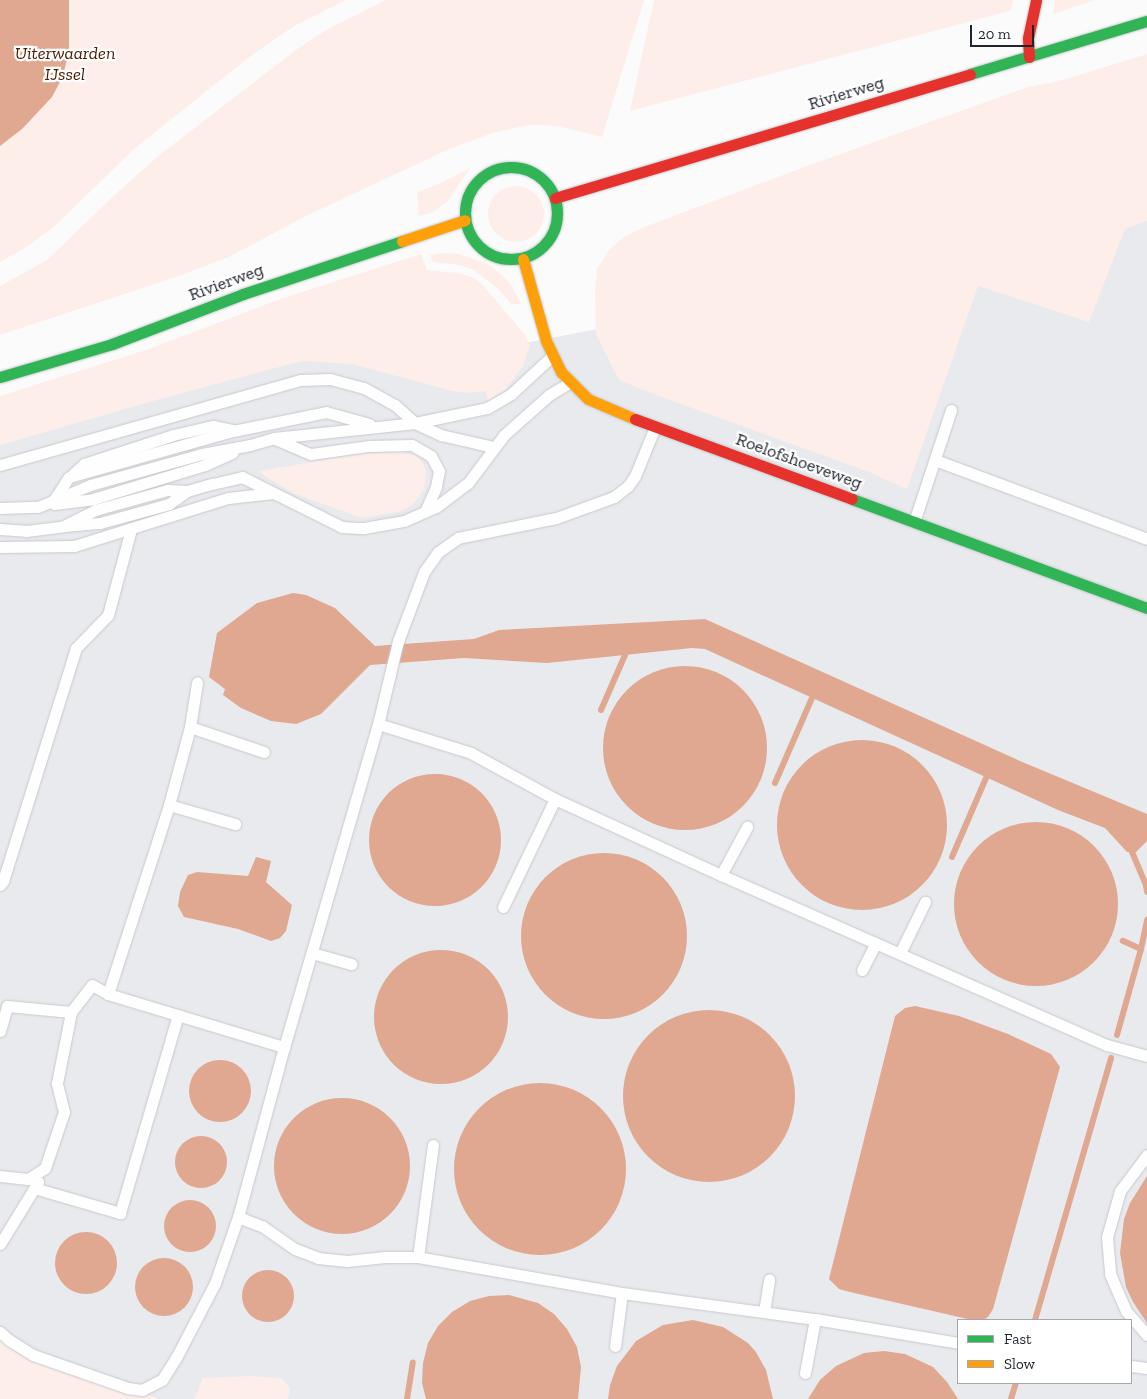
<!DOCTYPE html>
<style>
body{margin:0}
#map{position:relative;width:1147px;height:1399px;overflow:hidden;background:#fbfbfb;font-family:"Zilla Slab",serif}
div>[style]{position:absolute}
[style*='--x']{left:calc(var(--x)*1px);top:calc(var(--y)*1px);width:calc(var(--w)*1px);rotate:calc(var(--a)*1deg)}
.built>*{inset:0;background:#e8eaee}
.green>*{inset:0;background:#fdeee9}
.round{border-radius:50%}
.water>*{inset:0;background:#e0a791}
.stream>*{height:6px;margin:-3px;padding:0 3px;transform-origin:3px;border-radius:3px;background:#e0a791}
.roads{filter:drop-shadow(0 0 1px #c6c9cd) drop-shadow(0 0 1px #c6c9cd)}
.lane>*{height:11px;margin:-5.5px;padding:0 5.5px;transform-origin:5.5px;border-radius:5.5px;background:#fefefe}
.fast>*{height:11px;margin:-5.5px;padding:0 5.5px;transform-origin:5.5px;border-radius:5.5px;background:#30b455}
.fast>.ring{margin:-5.5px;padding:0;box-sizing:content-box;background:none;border:11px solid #30b455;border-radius:50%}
.slow>*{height:11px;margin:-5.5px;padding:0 5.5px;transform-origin:5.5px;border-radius:5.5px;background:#ff9f0a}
.jam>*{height:11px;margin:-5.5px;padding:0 5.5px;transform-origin:5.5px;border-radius:5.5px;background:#e5322d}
span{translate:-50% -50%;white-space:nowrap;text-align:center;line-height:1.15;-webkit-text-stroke:4.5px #fff;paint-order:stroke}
.park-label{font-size:18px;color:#4c1902;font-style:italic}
.street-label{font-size:18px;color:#1f252f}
.legend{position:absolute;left:957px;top:1319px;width:175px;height:65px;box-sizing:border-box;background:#fff;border:1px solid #a5a8ac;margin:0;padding:6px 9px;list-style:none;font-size:15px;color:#1f252f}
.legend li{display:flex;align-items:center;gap:10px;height:25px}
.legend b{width:25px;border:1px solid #a5a8ac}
.scale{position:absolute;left:970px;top:25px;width:64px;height:22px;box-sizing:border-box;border:2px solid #1f252f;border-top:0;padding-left:6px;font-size:15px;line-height:18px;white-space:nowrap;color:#1f252f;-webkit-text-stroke:4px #fff;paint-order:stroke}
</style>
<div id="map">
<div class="built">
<div style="clip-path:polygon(evenodd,1147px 151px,1147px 1399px,0 1399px,0 434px,317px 347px,489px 350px,670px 315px,1147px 151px,958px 1320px,1131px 1320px,1131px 1383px,958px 1383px,958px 1320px)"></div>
</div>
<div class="green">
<div style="clip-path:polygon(0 0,346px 0,294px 26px,248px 58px,134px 149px,55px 226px,25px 248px,0 262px)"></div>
<div style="clip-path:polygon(386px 0,644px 0,602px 137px,562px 127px,543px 125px,529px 125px,492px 133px,445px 151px,306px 216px,229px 257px,179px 276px,0 335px,0 286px,47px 260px,121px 189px,162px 153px,301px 46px,328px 29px)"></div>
<div style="clip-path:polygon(654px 0,1014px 0,1010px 11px,630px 111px)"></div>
<div style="clip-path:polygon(1055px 0,1095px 0,1053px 14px)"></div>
<div style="clip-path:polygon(1147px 54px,1147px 221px,1125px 229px,1089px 322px,978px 286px,907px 489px,869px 472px,645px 391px,620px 380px,614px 371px,596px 334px,595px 290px,597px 269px,609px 250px,624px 237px,647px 226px,807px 166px,1028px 87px,1059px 81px)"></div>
<div style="clip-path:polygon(470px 168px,448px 201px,431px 213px,419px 216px,417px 192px,439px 184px)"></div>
<div class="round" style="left:488px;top:186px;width:56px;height:56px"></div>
<div style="clip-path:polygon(441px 253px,459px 254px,490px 265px,510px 283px,521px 304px,511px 304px,498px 289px,474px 270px,460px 265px,433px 262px,430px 255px)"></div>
<div style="clip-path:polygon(421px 254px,427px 270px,457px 273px,472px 277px,482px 284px,525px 335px,530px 345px,523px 366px,506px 389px,488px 401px,485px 391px,469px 393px,452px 391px,352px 364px,302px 361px,160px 399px,0 445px,0 396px,149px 349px,283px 298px)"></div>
<div style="clip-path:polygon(401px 452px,416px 456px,422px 462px,426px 471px,424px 490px,413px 504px,402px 511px,362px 518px,295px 494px,263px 475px,260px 471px,359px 454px)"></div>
<div style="clip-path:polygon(0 1340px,159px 1399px,0 1399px)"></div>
<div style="clip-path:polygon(250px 1376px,281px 1378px,290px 1388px,288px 1399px,194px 1399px,203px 1378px)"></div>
</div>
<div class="water">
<div style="clip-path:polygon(0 0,69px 0,69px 53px,62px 78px,52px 97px,22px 129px,0 146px)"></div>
<div style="clip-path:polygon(293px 593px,306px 595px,335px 608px,375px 646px,474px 639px,499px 630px,705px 619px,1020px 761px,1147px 814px,1147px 841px,1136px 852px,1127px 852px,1105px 828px,1058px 810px,705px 649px,692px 648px,547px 663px,464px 658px,370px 665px,321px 714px,296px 724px,271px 721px,241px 708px,223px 695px,225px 689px,209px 677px,217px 633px,257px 603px)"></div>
<div class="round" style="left:603px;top:666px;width:164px;height:164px"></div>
<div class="round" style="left:777px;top:740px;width:170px;height:170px"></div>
<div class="round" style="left:369px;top:774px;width:132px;height:132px"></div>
<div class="round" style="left:954px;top:822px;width:164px;height:164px"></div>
<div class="round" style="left:521px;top:853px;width:166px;height:166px"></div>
<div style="clip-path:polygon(256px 857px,271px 861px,266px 882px,292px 905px,286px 931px,280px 938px,271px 941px,238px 929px,184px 917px,178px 906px,180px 892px,188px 875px,197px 872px,248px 876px)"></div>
<div class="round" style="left:374px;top:950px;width:134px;height:134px"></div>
<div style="clip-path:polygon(915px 1006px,959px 1016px,1008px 1034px,1051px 1054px,1060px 1067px,993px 1309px,988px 1317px,983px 1320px,972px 1320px,850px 1292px,839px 1289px,829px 1279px,895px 1016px,905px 1008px)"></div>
<div class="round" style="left:623px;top:1010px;width:172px;height:172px"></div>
<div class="round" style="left:189px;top:1060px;width:62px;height:62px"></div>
<div class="round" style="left:454px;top:1083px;width:172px;height:172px"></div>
<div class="round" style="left:274px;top:1098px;width:136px;height:136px"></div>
<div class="round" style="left:175px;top:1136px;width:52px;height:52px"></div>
<div style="clip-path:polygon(1147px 1176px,1147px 1323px,1133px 1302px,1126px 1287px,1120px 1253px,1124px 1219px,1130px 1203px)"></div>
<div class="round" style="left:164px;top:1200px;width:52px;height:52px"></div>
<div class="round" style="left:55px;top:1232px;width:62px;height:62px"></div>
<div class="round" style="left:135px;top:1258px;width:58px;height:58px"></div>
<div class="round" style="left:242px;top:1270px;width:52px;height:52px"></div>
<div style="clip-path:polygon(509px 1295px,538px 1303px,554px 1314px,567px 1329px,577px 1347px,581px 1367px,578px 1399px,426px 1399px,422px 1383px,423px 1363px,428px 1343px,438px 1326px,452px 1312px,470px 1301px,489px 1296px)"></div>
<div style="clip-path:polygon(693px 1320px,723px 1327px,748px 1343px,756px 1352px,766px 1370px,773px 1399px,608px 1399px,610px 1385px,617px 1366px,636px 1341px,663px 1325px)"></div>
<div style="clip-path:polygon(884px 1351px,905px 1354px,933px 1367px,947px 1382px,958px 1399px,808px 1399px,820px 1380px,836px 1366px,864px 1353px)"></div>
</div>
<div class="stream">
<div style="--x:601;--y:710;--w:60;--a:-66.4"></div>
<div style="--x:775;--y:783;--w:93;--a:-66.5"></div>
<div style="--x:1132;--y:852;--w:36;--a:67"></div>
<div style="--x:1146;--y:885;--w:7;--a:82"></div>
<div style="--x:952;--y:857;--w:86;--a:-66.7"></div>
<div style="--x:1141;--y:949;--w:30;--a:-78"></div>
<div style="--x:1117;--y:1035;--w:89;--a:-74.4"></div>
<div style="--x:1141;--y:949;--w:20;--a:-156"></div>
<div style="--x:1035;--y:1320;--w:273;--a:-73.8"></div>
<div style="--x:407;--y:1399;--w:37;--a:-81"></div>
<div style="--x:1011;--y:1399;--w:17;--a:-73"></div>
</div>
<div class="roads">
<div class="lane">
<div style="--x:655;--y:427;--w:53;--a:112.2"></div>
<div style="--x:635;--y:476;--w:12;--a:125"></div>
<div style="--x:628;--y:486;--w:18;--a:142"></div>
<div style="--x:614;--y:497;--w:62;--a:160.1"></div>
<div style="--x:556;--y:518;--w:100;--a:168.5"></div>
<div style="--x:458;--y:538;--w:24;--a:145"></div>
<div style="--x:438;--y:552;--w:24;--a:125"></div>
<div style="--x:424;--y:572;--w:74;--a:110.6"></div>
<div style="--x:398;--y:641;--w:85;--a:103.5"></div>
<div style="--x:378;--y:724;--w:97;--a:17.3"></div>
<div style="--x:471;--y:753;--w:96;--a:28.7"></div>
<div style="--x:555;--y:799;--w:183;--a:24.6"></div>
<div style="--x:721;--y:875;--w:55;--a:-61.6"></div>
<div style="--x:275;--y:439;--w:39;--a:23"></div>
<div style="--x:311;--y:454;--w:59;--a:-7.9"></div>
<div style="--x:369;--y:446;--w:43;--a:-1.3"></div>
<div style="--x:412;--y:445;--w:22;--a:30"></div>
<div style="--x:431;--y:456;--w:17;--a:62"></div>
<div style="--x:439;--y:471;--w:16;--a:101"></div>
<div style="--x:436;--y:487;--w:27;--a:114"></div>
<div style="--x:935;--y:460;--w:226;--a:20.4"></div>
<div style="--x:0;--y:465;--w:312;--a:-15.8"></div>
<div style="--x:300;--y:380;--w:30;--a:-2"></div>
<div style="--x:330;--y:379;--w:35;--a:15"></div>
<div style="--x:364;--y:388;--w:35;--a:29"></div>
<div style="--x:395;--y:405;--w:27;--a:42"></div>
<div style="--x:415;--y:423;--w:29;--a:25"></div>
<div style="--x:441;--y:435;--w:53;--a:13"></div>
<div style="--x:73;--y:474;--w:15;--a:-42"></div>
<div style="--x:84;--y:464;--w:94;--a:-18"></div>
<div style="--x:173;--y:435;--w:41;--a:-12.7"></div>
<div style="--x:213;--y:426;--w:19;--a:12"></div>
<div style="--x:54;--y:500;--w:27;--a:-57"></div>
<div style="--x:69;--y:477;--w:170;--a:-15.7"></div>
<div style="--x:233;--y:431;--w:95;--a:-11.5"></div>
<div style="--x:326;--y:412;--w:45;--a:15.6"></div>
<div style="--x:54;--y:504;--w:39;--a:-7"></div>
<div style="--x:93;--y:499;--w:117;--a:-16.9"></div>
<div style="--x:205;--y:465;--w:30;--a:-24"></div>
<div style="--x:0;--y:508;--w:38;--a:-2"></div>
<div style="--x:38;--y:507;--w:56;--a:-22.9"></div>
<div style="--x:90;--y:485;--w:116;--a:-15.5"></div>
<div style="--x:202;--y:454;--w:49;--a:-10.6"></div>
<div style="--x:250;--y:445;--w:25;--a:-16"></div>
<div style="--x:274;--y:438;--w:142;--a:-6.1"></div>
<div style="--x:415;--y:423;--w:74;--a:-11.8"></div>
<div style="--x:487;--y:408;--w:28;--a:-30"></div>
<div style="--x:511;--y:394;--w:56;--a:-42.8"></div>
<div style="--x:914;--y:522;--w:118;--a:-71.7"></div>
<div style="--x:64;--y:526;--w:36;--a:-5"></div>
<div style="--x:100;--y:523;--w:72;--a:-15.4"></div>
<div style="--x:169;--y:504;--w:22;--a:-36"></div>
<div style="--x:187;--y:491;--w:26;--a:-16"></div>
<div style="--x:212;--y:484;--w:31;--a:-13"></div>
<div style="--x:242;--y:477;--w:112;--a:26.6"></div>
<div style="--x:342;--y:527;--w:22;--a:3"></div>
<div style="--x:364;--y:528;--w:41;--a:-9.9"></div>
<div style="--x:404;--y:521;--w:35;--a:-24"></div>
<div style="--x:436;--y:507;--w:40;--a:-37"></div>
<div style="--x:468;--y:483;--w:60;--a:-53.1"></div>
<div style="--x:504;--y:435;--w:60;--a:-41.6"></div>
<div style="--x:549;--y:395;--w:23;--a:-31"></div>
<div style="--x:0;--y:529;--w:26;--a:4"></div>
<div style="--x:26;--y:531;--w:38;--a:-7"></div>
<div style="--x:64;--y:526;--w:35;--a:-27"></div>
<div style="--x:95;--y:510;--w:75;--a:-15.5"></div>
<div style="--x:167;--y:490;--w:20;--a:3"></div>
<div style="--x:0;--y:547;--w:74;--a:-0.8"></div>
<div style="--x:74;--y:546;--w:161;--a:-17.3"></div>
<div style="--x:228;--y:498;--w:45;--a:-6.3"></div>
<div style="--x:378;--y:724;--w:336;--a:106.2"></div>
<div style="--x:284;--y:1047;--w:176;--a:105.1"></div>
<div style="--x:238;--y:1217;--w:26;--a:21"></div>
<div style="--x:262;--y:1226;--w:40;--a:34.9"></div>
<div style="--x:295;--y:1249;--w:25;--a:21"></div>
<div style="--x:318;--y:1258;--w:29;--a:6"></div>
<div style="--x:347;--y:1261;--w:38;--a:-6"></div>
<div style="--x:385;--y:1257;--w:33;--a:0"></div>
<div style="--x:418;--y:1257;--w:207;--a:10"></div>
<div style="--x:622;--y:1293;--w:195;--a:7.7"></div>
<div style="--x:815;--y:1319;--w:145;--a:9.5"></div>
<div style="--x:190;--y:727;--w:78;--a:18.7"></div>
<div style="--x:169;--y:805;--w:69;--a:16.1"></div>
<div style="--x:721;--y:875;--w:422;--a:23.8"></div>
<div style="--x:1107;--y:1045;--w:41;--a:15.4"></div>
<div style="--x:0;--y:885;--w:5;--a:-53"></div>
<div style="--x:3;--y:881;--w:244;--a:-72.6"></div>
<div style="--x:76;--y:648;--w:46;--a:-45.9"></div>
<div style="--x:108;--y:615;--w:89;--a:-75"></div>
<div style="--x:503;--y:907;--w:120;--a:-64.3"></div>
<div style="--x:312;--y:953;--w:41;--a:15.8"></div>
<div style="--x:900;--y:953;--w:57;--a:-63.9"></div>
<div style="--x:862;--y:970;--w:30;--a:-63"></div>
<div style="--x:108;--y:994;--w:199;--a:-72.1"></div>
<div style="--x:169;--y:805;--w:81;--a:-74.9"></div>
<div style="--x:190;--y:727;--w:45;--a:-81"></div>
<div style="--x:0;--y:1031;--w:26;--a:-74"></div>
<div style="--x:7;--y:1006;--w:64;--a:5.4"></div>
<div style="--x:1147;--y:1155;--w:45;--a:126.9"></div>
<div style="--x:1120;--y:1191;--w:48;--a:105.8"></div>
<div style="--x:1107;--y:1237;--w:37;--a:85"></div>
<div style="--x:1110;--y:1274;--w:40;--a:66.6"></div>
<div style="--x:1126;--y:1311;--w:32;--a:49"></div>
<div style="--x:0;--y:1176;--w:28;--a:6"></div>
<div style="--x:28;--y:1179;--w:20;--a:-33"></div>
<div style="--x:45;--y:1168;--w:59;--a:-71.3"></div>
<div style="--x:64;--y:1112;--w:30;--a:-104"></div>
<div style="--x:57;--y:1083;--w:72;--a:-78.8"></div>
<div style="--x:71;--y:1012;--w:34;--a:-52"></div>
<div style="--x:92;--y:985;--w:18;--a:29"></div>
<div style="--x:108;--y:994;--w:184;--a:16.8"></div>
<div style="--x:34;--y:1188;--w:90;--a:16.2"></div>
<div style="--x:120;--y:1213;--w:206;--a:-73.7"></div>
<div style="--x:0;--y:1244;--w:73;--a:-58.5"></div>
<div style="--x:418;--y:1257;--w:113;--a:-82.4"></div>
<div style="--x:764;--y:1312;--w:33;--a:-81"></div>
<div style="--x:0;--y:1332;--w:12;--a:42"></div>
<div style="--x:9;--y:1340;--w:28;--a:32"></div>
<div style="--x:33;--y:1355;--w:101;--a:19.2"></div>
<div style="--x:128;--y:1388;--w:14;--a:8"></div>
<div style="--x:142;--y:1390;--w:22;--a:-27"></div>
<div style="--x:162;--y:1380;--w:28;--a:-58"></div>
<div style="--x:177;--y:1356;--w:82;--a:-62.5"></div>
<div style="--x:215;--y:1283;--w:70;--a:-70.8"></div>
<div style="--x:615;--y:1346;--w:53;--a:-82.5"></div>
<div style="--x:1131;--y:1366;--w:16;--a:7"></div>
<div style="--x:805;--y:1373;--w:55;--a:-79.5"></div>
</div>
<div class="fast">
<div style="--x:970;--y:74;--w:185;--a:-16.7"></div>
<div class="ring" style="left:465px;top:167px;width:81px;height:81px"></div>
<div style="--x:0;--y:377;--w:117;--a:-16.4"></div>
<div style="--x:112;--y:344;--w:140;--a:-20.9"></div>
<div style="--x:243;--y:294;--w:168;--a:-18.4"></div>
<div style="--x:852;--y:499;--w:314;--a:20.3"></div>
</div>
<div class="slow">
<div style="--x:402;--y:241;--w:66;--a:-18.4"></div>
<div style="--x:523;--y:259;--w:85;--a:74.3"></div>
<div style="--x:546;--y:341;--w:34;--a:64"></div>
<div style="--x:561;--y:372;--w:38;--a:45"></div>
<div style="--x:588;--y:399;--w:51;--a:23.1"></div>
</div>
<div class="jam">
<div style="--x:1029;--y:57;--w:19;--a:-93"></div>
<div style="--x:1028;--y:38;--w:39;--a:-78"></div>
<div style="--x:555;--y:198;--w:433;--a:-16.6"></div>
<div style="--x:635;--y:419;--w:231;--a:20.2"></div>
</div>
</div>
<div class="park-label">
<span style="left:65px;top:64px">Uiterwaarden<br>IJssel</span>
</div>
<div class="street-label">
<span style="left:846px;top:93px;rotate:-17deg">Rivierweg</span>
<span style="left:226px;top:282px;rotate:-20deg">Rivierweg</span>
<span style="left:799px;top:461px;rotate:20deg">Roelofshoeveweg</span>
</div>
<ul class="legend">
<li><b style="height:6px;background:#30b455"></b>Fast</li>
<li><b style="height:6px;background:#ff9f0a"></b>Slow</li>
</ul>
<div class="scale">20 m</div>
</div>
